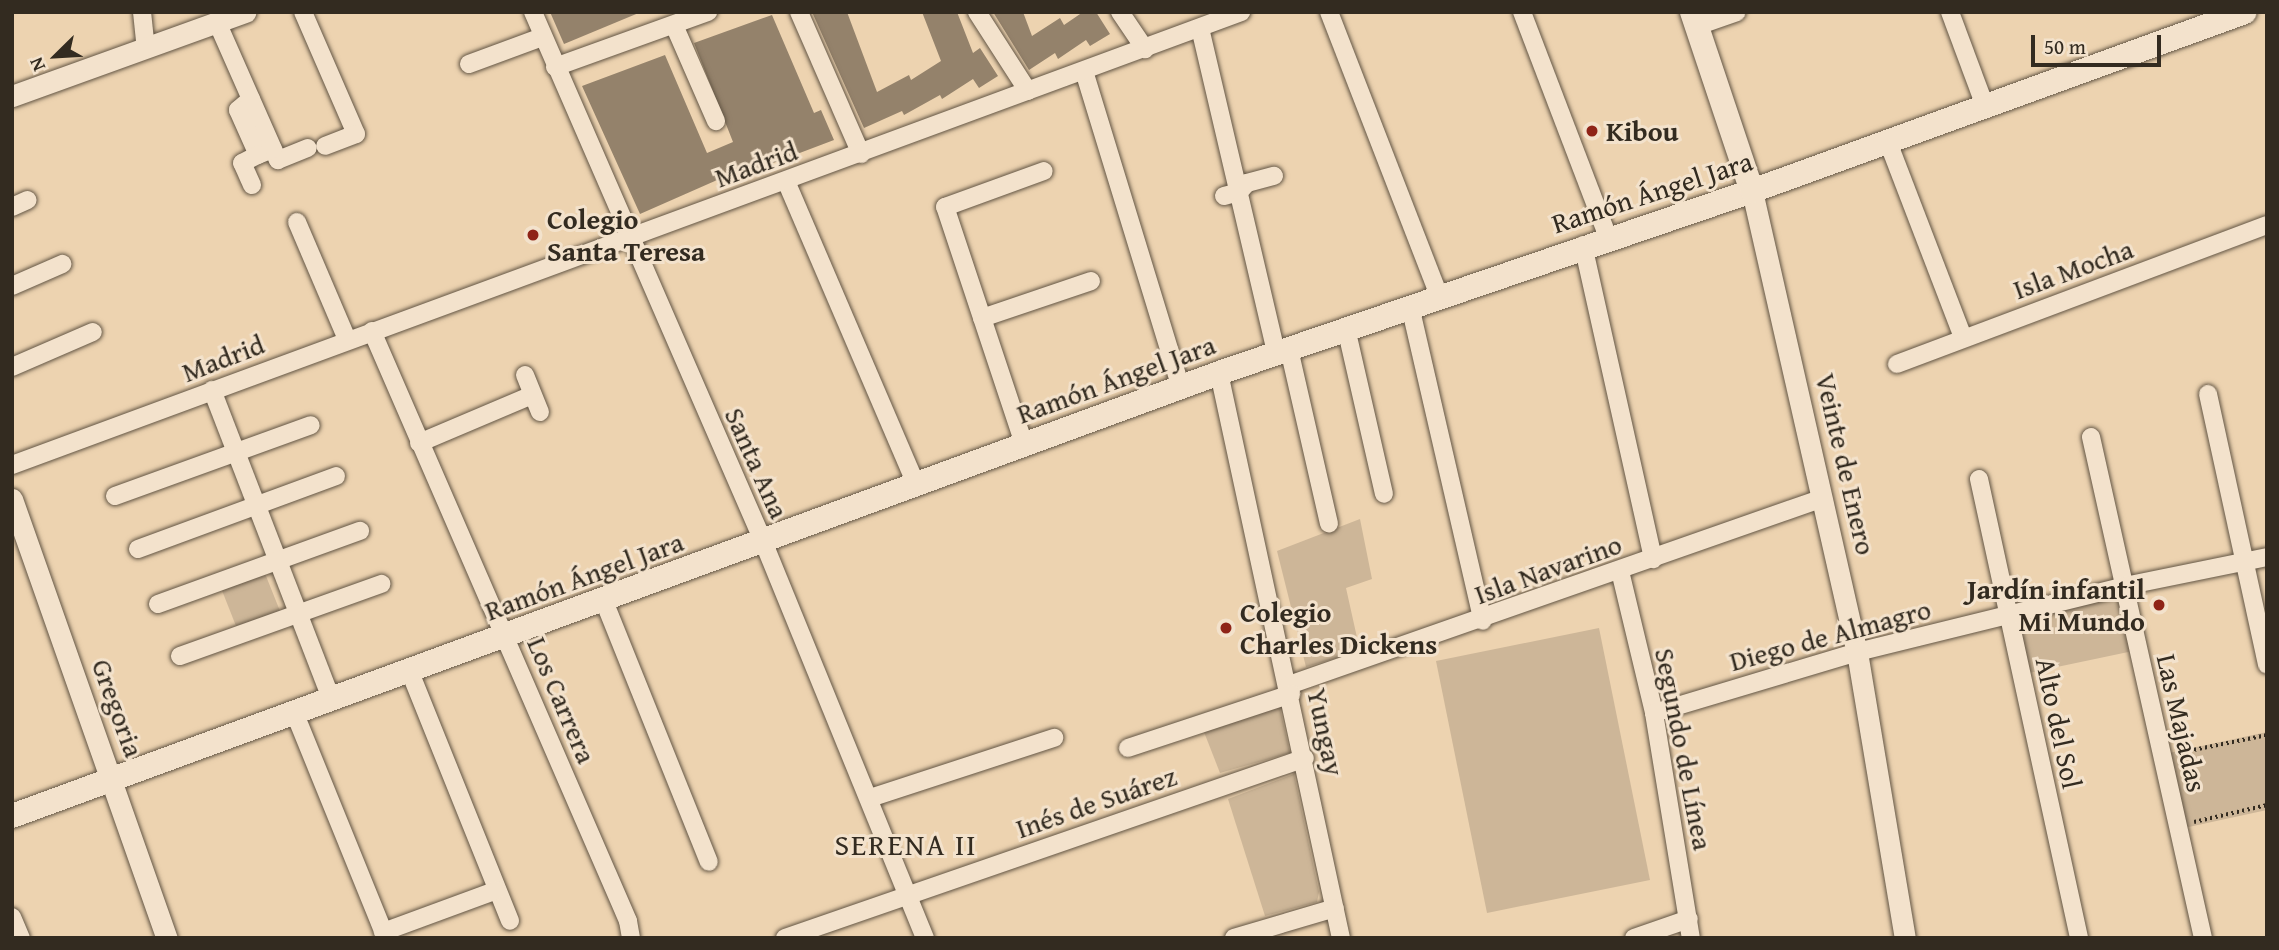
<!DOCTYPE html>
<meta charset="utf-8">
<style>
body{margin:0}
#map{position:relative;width:2279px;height:950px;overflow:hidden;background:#edd3b0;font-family:"Gentium Book Plus",serif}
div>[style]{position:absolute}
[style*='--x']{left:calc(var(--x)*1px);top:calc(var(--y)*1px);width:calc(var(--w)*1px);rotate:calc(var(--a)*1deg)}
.green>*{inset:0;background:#cdb698}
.building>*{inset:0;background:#94826b}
.path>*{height:3.5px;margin-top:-1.75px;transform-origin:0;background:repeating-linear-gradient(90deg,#332b20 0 2px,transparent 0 5.5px)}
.roads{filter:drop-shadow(0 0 2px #625544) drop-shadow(0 0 2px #625544)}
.minor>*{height:18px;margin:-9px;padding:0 9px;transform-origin:9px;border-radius:9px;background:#f3e2cc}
.tertiary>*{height:21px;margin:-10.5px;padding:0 10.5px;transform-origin:10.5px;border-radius:10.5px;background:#f3e2cc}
.secondary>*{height:24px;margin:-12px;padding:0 12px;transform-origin:12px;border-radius:12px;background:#f3e2cc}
.dots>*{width:19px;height:19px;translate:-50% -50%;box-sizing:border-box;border:4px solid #f3e2cc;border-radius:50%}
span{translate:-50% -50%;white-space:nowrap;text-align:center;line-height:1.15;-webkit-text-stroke:6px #f3e2cc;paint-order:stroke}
.poi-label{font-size:28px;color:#332b20;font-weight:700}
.left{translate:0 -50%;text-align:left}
.right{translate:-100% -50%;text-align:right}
.street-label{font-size:28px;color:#332b20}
.neighbourhood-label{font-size:30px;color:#332b20;letter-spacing:2px}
.frame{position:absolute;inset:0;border:14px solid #332b20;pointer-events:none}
.north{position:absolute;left:21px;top:21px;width:70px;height:70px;-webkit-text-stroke:5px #f3e2cc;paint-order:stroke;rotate:246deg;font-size:19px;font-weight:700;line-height:28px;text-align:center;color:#332b20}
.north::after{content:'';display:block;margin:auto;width:24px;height:32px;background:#332b20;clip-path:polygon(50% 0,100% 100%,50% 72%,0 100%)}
.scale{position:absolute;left:2031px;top:35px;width:130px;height:32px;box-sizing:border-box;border:4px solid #332b20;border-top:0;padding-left:9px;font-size:21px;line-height:24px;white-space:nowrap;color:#332b20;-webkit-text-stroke:5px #f3e2cc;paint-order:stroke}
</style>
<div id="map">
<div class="green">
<div style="clip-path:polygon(1360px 519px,1372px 579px,1346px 588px,1360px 651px,1306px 667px,1277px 551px)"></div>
<div style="clip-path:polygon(264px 571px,280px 611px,236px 626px,221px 588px)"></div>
<div style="clip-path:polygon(2122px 596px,2133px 651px,2029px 673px,2017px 621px)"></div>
<div style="clip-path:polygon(1599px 628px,1650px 880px,1487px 913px,1436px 661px)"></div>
<div style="clip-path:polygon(1279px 704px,1290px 753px,1220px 773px,1204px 732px)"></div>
<div style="clip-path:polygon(2267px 732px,2267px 810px,2184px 828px,2169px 753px)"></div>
<div style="clip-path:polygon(1294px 774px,1319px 892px,1317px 902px,1265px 916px,1228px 799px)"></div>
</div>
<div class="building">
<div style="clip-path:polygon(550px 12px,641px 12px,564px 44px)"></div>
<div style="clip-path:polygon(812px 12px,847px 12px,877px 92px,909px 75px,911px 80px,941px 61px,922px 12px,957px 12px,973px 53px,980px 48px,998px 76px,979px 88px,973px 79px,942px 99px,940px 95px,904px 115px,902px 111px,864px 128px)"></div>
<div style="clip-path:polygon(993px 12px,1023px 12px,1032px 36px,1060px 18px,1064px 25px,1083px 12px,1096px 12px,1110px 34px,1090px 46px,1086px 40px,1058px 59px,1055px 53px,1029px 70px)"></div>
<div style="clip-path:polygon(772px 15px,814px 113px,821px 110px,834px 140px,726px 181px,724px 177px,640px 214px,582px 86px,665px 55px,707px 153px,733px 142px,694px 43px)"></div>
</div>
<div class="path">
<div style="--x:2178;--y:753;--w:91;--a:-11.4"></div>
<div style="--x:2194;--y:822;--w:75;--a:-13.1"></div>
</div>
<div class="roads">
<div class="minor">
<div style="--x:142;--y:12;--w:36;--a:84"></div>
<div style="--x:303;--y:12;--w:133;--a:66.5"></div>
<div style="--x:356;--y:134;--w:33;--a:159"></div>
<div style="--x:533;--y:12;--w:577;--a:66.5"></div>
<div style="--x:763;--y:541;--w:429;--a:67.8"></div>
<div style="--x:799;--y:12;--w:155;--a:66.4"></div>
<div style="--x:977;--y:12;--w:94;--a:57.2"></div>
<div style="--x:1120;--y:12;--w:45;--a:56"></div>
<div style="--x:1329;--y:12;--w:305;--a:68.8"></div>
<div style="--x:1522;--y:12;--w:241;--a:69.1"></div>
<div style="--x:1950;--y:12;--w:100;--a:69.6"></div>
<div style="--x:217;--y:22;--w:151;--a:66.2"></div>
<div style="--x:278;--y:160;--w:32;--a:-22"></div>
<div style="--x:674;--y:25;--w:105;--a:66.4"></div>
<div style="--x:1697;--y:26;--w:42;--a:-19.3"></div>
<div style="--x:1200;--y:28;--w:334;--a:76.8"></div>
<div style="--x:469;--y:64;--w:78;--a:-20.3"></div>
<div style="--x:555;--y:67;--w:163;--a:-19.8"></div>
<div style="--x:1084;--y:71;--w:332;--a:73"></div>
<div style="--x:251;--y:99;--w:17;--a:140"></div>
<div style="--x:238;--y:110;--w:49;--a:66"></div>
<div style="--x:258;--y:155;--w:16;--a:-22"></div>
<div style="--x:1888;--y:142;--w:209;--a:69"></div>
<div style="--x:786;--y:181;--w:331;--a:66.8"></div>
<div style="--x:252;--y:185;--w:24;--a:-114"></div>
<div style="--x:242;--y:163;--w:18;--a:-27"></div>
<div style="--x:1224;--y:196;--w:16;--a:-15"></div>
<div style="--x:1239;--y:192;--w:12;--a:-48"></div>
<div style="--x:1247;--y:183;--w:28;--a:-15"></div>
<div style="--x:12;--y:207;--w:17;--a:-24"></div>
<div style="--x:297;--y:222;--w:127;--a:66.9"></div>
<div style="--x:1583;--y:245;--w:322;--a:77.4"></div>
<div style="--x:12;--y:286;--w:55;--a:-23.7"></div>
<div style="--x:1410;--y:306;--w:323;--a:77"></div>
<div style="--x:982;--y:318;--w:115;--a:-18.7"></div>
<div style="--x:1346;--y:328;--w:170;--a:77.1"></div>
<div style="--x:372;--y:331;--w:643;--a:66.54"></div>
<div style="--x:628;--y:921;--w:17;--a:80"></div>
<div style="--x:1289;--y:349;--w:179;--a:77.1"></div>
<div style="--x:1897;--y:364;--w:395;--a:-20.6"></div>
<div style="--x:12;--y:367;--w:88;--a:-23.4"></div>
<div style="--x:1219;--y:373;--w:578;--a:77.82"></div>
<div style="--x:525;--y:375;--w:40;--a:68"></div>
<div style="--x:212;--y:390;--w:333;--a:68.9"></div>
<div style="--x:2208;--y:394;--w:277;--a:77.7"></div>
<div style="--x:2091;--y:437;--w:513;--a:77.4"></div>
<div style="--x:419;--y:443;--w:123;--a:-23"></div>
<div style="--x:1024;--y:444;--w:250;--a:-108.4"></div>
<div style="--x:945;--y:207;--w:105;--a:-20"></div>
<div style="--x:12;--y:465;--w:1310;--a:-20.23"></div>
<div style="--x:1979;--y:479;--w:470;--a:77.7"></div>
<div style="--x:115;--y:496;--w:208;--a:-19.9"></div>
<div style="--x:138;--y:549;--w:211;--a:-20.2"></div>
<div style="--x:1620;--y:571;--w:146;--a:76.5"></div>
<div style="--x:1654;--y:713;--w:228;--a:80.7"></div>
<div style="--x:604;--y:601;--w:281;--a:68.1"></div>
<div style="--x:158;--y:604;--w:215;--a:-19.9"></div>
<div style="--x:180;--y:656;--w:214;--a:-19.7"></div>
<div style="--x:410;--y:672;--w:268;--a:68.1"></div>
<div style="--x:1289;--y:685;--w:566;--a:-19.3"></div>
<div style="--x:1654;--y:713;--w:212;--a:-16.7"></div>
<div style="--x:1857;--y:652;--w:276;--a:-13.8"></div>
<div style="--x:2125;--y:586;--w:145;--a:-11.5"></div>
<div style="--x:295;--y:714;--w:242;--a:67.9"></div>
<div style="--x:1128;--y:748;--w:172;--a:-18.3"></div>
<div style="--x:870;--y:798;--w:194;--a:-18.1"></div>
<div style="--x:12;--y:917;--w:23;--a:67"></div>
<div style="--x:383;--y:932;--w:121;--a:-20.2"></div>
<div style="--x:785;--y:938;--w:550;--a:-19.09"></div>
<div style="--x:1234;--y:938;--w:105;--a:-16.5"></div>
<div style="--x:1634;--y:938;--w:58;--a:-19.1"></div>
</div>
<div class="tertiary">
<div style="--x:12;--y:96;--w:248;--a:-19.8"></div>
<div style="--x:1752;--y:191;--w:473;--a:77.2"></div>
<div style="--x:1857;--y:652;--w:290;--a:80.5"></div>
<div style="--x:12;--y:499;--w:466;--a:70.6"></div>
</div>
<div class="secondary">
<div style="--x:1692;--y:12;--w:189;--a:71.5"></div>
<div style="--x:12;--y:816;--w:1286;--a:-20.15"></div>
<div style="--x:1219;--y:373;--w:563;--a:-18.85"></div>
<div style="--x:1752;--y:191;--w:524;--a:-19.96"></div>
</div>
</div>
<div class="dots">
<div style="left:1592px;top:131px;background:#8f2418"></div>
<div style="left:533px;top:235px;background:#8f2418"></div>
<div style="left:2159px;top:605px;background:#8f2418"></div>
<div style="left:1226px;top:628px;background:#8f2418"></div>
</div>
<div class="poi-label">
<span class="left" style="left:1606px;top:131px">Kibou</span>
<span class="left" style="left:547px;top:235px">Colegio<br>Santa Teresa</span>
<span class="right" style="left:2145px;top:605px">Jardín infantil<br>Mi Mundo</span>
<span class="left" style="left:1240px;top:628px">Colegio<br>Charles Dickens</span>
</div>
<div class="street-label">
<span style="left:756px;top:164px;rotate:-20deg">Madrid</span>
<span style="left:1652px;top:192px;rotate:-18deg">Ramón Ángel Jara</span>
<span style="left:2073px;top:269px;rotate:-20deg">Isla Mocha</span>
<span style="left:223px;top:358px;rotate:-21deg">Madrid</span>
<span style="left:1116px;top:379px;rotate:-20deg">Ramón Ángel Jara</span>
<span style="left:757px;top:463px;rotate:66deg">Santa Ana</span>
<span style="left:1846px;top:464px;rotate:77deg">Veinte de Enero</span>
<span style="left:1548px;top:569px;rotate:-20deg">Isla Navarino</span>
<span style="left:584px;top:576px;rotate:-20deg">Ramón Ángel Jara</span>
<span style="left:1830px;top:635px;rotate:-15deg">Diego de Almagro</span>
<span style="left:562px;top:700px;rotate:67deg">Los Carrera</span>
<span style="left:118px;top:708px;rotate:70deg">Gregoria</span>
<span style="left:2059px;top:723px;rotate:78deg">Alto del Sol</span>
<span style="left:2182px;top:723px;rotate:77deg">Las Majadas</span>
<span style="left:1326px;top:732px;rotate:78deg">Yungay</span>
<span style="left:1684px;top:749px;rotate:79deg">Segundo de Línea</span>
<span style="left:1096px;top:802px;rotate:-19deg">Inés de Suárez</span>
</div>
<div class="neighbourhood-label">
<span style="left:906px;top:844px">SERENA II</span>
</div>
<div class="frame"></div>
<div class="north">N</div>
<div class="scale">50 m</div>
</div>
